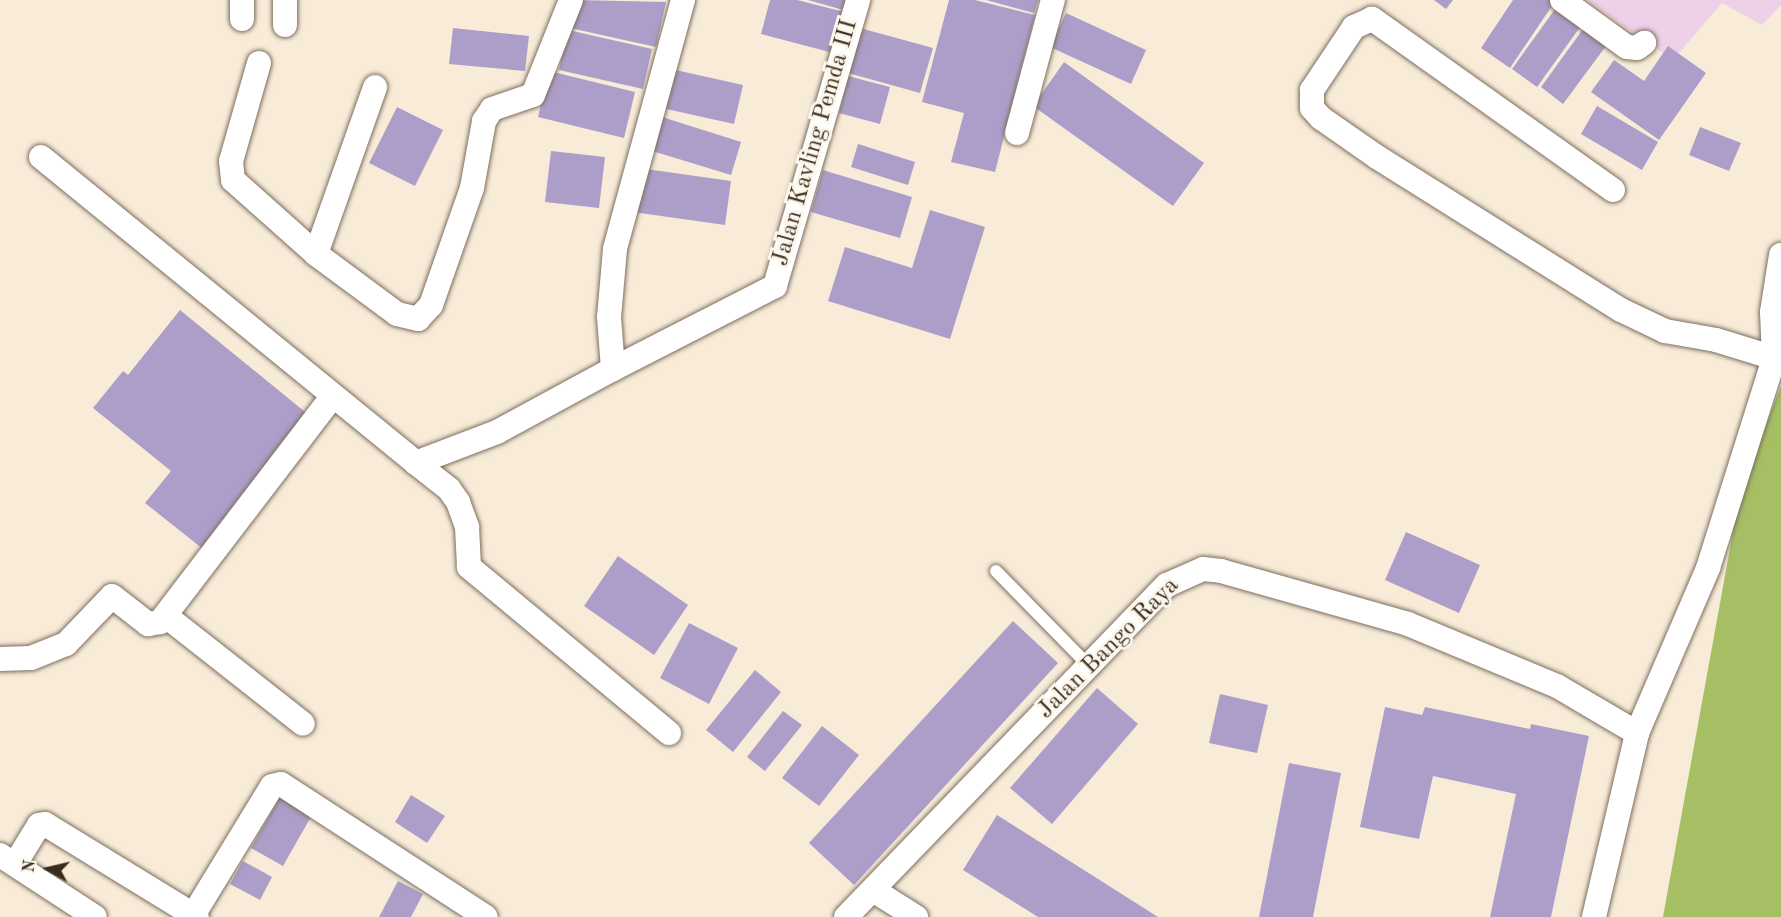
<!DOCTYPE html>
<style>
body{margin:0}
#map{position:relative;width:1781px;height:917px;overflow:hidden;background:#f8ebd8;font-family:"Old Standard TT",serif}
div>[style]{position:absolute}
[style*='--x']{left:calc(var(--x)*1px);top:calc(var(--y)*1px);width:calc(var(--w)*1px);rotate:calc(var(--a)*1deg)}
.built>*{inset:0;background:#eed0e8}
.green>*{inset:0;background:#a6bf64}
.building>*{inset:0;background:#ad9ec9}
.roads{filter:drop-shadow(0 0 2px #7d6e5f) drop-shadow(0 0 2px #7d6e5f)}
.service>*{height:12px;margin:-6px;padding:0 6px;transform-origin:6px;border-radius:6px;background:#fff}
.minor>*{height:24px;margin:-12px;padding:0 12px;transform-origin:12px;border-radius:12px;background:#fff}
span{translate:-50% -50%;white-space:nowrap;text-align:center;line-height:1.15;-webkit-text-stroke:6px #fbf7ec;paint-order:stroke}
.street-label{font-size:24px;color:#3b2a1e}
.north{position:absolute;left:18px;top:839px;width:60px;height:60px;-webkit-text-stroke:4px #fbf7ec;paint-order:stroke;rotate:278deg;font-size:16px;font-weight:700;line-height:24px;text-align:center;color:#3b2a1e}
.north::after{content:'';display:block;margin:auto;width:21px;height:27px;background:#3b2a1e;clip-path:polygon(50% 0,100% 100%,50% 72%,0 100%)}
</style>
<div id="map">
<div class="built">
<div style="clip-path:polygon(1587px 0,1781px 0,1781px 5px,1762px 25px,1722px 3px,1673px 60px)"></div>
</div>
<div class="green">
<div style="clip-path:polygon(1781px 386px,1781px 917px,1663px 917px,1740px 493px)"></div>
</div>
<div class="building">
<div style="clip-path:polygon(577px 0,666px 2px,656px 47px,570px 28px)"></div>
<div style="clip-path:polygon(770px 0,797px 0,848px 13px,837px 54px,761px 34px)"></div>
<div style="clip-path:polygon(808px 0,850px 0,847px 11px)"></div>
<div style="clip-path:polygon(949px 0,975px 0,1035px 15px,995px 172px,951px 162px,964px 113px,922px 102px)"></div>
<div style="clip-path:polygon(986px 0,1038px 0,1034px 13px)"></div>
<div style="clip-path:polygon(1434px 0,1453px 0,1446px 9px)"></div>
<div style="clip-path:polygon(1513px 0,1556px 0,1510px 68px,1481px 48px)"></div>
<div style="clip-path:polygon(1558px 5px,1583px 23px,1537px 87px,1512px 69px)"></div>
<div style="clip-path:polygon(1066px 13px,1146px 50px,1131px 84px,1050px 47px)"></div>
<div style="clip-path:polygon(1586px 25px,1609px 42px,1563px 104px,1541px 87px)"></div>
<div style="clip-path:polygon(453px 28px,529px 36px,525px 71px,449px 64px)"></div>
<div style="clip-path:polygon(860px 28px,933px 48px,920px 93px,848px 73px)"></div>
<div style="clip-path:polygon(568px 30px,652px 49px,643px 89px,559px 70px)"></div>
<div style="clip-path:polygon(1668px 46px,1706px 73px,1659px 140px,1591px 92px,1614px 60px,1644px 81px)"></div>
<div style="clip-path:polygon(1064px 62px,1204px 163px,1173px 206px,1033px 106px)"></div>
<div style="clip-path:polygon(671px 69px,743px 85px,734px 124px,662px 108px)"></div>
<div style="clip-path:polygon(549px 71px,635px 92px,624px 138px,538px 117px)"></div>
<div style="clip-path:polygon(848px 76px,890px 87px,880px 124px,839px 113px)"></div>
<div style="clip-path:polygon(1597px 106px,1658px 142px,1642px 170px,1581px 134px)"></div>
<div style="clip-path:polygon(397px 107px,443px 130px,415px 186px,369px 163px)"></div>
<div style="clip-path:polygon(659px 116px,741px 142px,731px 175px,649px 150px)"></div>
<div style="clip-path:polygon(1700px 127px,1741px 143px,1729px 171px,1689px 155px)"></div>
<div style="clip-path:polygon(858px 144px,915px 162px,908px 185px,851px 167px)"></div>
<div style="clip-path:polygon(551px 151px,605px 157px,599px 208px,545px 202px)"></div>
<div style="clip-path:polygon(639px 168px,731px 181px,725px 225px,633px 212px)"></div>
<div style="clip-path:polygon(823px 170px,912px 197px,900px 238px,811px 212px)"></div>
<div style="clip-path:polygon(930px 210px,985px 227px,950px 339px,828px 301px,845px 247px,912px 268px)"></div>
<div style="clip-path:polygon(180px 310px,310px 416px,203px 549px,145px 503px,171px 471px,93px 408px,123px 371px,128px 375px)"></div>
<div style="clip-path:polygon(1406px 532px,1480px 565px,1459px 613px,1385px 580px)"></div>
<div style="clip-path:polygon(618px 556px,688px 605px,654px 655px,584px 606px)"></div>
<div style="clip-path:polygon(1013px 621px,1058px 663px,854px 885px,809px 843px)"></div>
<div style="clip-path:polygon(689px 623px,738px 648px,709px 704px,660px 678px)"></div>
<div style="clip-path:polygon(755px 670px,781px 692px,733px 752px,706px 730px)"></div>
<div style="clip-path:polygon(1097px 688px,1138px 724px,1052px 824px,1010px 788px)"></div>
<div style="clip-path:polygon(1220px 694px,1268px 705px,1257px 753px,1209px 743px)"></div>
<div style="clip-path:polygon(1385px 707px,1422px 715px,1425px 707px,1530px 729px,1531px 724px,1589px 736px,1551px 917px,1490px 917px,1516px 794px,1433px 776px,1419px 839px,1360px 827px)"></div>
<div style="clip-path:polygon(783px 711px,802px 725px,765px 771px,747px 757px)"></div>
<div style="clip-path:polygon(822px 726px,859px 755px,819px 806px,782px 778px)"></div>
<div style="clip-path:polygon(1289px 763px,1341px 773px,1313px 917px,1259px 917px)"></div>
<div style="clip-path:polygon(411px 795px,445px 816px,427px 843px,395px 822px)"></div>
<div style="clip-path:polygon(280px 797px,312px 815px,283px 866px,251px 848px)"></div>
<div style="clip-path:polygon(997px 815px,1158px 917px,1038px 917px,963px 870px)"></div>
<div style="clip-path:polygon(243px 861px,272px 877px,260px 900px,230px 884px)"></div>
<div style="clip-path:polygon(398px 881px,423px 894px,411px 917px,379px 917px)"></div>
</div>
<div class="roads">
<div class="service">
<div style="--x:996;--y:571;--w:134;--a:45.6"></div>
</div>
<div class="minor">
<div style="--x:242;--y:0;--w:19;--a:90"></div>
<div style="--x:683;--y:0;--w:258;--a:105.3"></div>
<div style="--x:615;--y:249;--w:68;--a:95"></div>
<div style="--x:609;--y:317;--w:52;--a:85.6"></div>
<div style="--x:613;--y:369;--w:182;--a:-27.1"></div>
<div style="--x:775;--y:286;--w:298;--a:-73.8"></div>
<div style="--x:1562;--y:0;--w:80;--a:35.9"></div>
<div style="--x:1627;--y:47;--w:10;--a:6"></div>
<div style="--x:1637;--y:48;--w:9;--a:-36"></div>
<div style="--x:285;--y:25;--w:25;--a:-90"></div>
<div style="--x:259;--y:63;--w:102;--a:105.9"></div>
<div style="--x:231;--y:161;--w:19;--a:84"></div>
<div style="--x:233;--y:180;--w:111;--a:41.7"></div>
<div style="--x:316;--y:254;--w:101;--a:36.5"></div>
<div style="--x:397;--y:314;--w:22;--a:13"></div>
<div style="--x:418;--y:319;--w:19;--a:-47"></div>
<div style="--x:431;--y:305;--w:124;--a:-70.7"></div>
<div style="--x:472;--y:188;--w:68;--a:-79.8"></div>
<div style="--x:484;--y:121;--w:14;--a:-56"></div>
<div style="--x:492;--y:109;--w:43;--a:-18.9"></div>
<div style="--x:533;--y:95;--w:102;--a:-68.2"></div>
<div style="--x:1017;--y:133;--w:138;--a:-74.9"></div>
<div style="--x:41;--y:157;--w:484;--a:39.2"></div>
<div style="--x:1613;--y:190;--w:296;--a:-144.6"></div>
<div style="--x:1372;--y:19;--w:20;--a:156"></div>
<div style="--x:1354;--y:27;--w:76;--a:123.7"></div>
<div style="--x:1312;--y:90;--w:18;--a:90"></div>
<div style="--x:1312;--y:108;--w:13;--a:48"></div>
<div style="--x:1321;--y:118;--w:68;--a:34.9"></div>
<div style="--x:1377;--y:157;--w:288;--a:32.1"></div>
<div style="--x:1621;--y:310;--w:49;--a:25.5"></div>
<div style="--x:1665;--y:331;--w:52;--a:10"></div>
<div style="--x:1716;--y:340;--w:68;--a:17.1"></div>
<div style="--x:316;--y:254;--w:177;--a:-70.5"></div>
<div style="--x:613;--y:369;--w:132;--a:151.5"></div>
<div style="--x:497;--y:432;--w:87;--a:159.1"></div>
<div style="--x:416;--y:463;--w:42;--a:38.2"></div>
<div style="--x:449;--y:489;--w:16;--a:55"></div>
<div style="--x:458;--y:502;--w:27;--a:70"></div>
<div style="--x:467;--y:527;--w:40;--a:87.1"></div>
<div style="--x:469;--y:567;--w:260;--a:39.7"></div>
<div style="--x:166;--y:616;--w:174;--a:38.2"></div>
<div style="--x:0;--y:659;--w:31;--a:-2"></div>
<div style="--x:31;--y:658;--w:38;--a:-22"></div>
<div style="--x:66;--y:644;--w:66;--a:-46.2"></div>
<div style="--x:112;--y:596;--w:46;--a:37.9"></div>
<div style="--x:148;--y:624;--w:12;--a:-9"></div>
<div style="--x:160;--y:622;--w:283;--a:-52.6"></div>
<div style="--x:0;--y:855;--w:113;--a:33.1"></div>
<div style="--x:15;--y:864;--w:46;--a:-58.4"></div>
<div style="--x:39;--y:825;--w:6;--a:-9"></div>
<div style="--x:45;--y:824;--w:178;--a:31.5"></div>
<div style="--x:873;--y:890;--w:51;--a:32.1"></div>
<div style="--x:192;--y:917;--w:153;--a:-58.6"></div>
<div style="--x:272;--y:786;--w:9;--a:-13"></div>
<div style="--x:281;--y:784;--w:244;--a:33"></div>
<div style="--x:846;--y:917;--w:462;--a:-46"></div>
<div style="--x:1167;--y:585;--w:39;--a:-24"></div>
<div style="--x:1203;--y:569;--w:18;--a:6"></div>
<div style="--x:1221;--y:571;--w:194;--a:15.8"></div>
<div style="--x:1408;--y:624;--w:161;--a:22.6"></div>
<div style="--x:1557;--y:686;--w:93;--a:30.4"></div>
<div style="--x:1594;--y:917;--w:189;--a:-76.8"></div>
<div style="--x:1637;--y:733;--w:180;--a:-66.7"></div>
<div style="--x:1708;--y:568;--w:219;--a:-72.5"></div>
<div style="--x:1774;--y:359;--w:47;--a:-92.4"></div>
<div style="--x:1772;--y:312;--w:58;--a:-81"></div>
</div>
</div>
<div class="street-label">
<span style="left:816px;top:143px;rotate:-74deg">Jalan Kavling Pemda III</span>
<span style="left:1109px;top:649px;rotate:-45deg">Jalan Bango Raya</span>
</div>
<div class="north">N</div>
</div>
